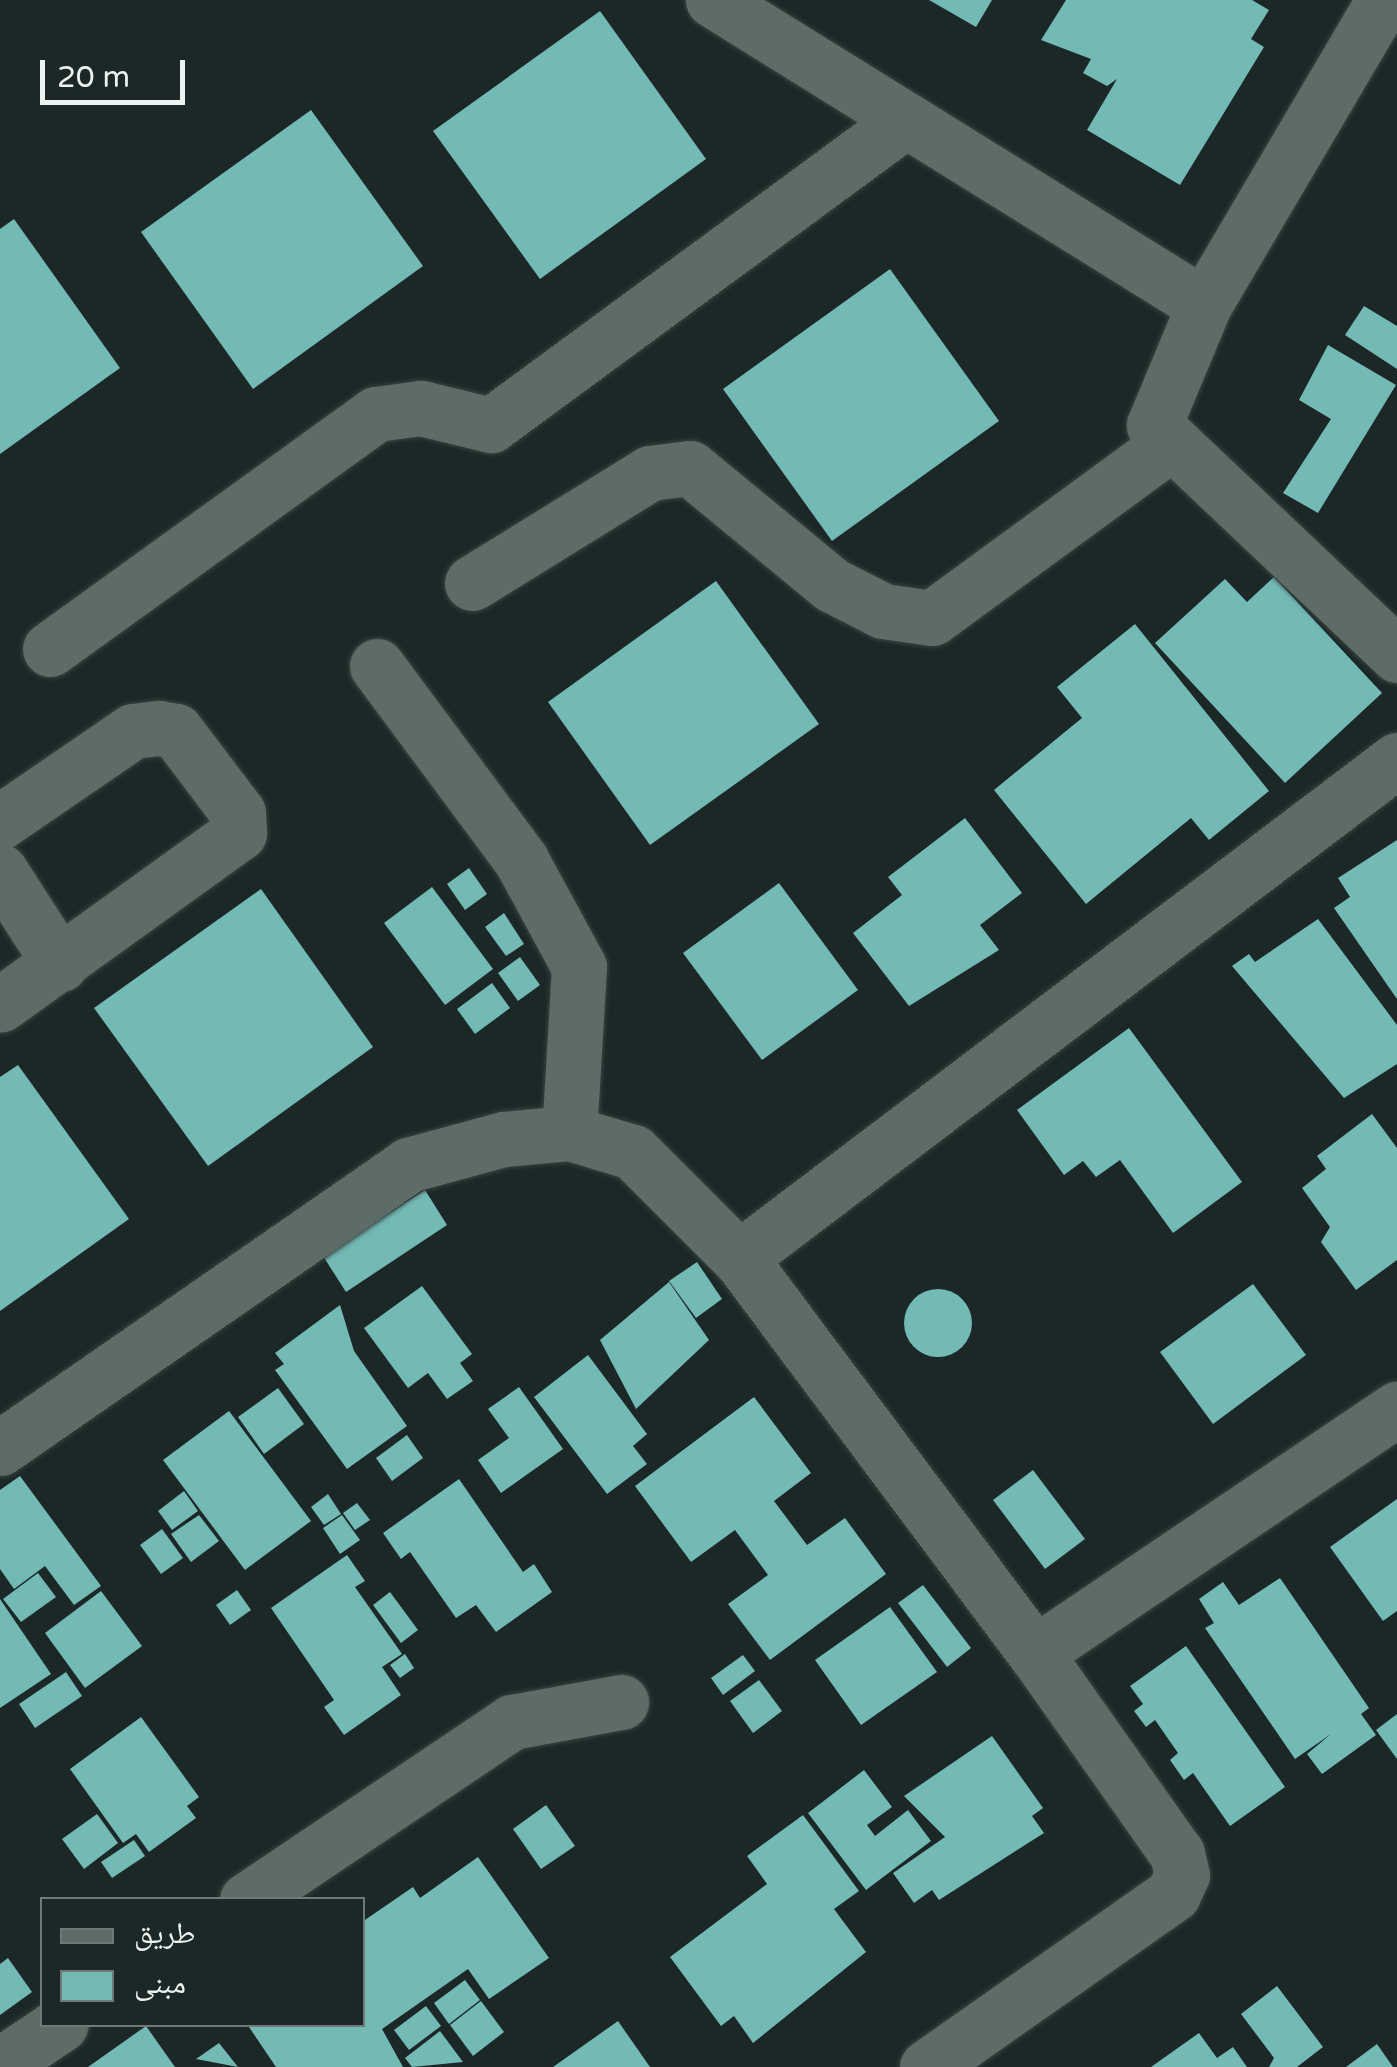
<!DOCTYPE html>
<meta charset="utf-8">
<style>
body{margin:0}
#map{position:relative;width:1397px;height:2067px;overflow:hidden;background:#1c2827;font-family:"Varela Round","Noto Naskh Arabic",sans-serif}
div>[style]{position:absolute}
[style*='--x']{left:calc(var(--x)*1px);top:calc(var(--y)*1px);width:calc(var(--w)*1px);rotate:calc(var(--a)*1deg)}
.building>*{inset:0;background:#73b9b4}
.round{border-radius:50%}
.roads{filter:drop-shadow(0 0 2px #384342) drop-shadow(0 0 2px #384342)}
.minor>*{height:55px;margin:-27.5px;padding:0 27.5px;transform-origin:27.5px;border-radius:27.5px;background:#5d6b69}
span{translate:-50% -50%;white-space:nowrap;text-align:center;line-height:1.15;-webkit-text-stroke:10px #1c2827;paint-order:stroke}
.legend{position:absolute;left:40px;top:1897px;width:325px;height:130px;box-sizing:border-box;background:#1c2827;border:2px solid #6f7978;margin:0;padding:12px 18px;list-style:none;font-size:30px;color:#ebf3f2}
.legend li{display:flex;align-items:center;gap:20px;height:50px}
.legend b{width:50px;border:2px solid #6f7978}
.scale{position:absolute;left:40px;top:60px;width:145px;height:45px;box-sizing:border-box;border:5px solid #ebf3f2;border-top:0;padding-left:12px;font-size:30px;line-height:35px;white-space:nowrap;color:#ebf3f2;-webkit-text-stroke:8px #1c2827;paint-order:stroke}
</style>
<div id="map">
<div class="building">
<div style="clip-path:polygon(929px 0,992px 0,976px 27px)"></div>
<div style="clip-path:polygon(1066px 0,1252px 0,1269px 10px,1251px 39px,1264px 47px,1180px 185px,1087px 130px,1117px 79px,1107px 86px,1083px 73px,1091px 59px,1041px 40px)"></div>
<div style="clip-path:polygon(600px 11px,706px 159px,540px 279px,433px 131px)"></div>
<div style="clip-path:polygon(311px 110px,423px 266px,253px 389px,141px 232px)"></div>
<div style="clip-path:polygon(14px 219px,120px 368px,0 454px,0 229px)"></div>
<div style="clip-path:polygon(890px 269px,999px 421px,832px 541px,723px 389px)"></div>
<div style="clip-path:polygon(1364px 306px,1397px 326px,1397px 369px,1345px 335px)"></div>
<div style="clip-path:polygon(1328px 345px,1396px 385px,1318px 513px,1283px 493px,1331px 419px,1299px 400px)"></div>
<div style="clip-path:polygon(1274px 577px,1382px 693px,1285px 783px,1155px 643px,1225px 579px,1247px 602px)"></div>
<div style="clip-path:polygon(716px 581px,819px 724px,650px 845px,548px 702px)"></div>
<div style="clip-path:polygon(1135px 624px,1269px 791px,1209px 840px,1191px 818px,1086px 904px,994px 790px,1082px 718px,1057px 687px)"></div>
<div style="clip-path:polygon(965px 818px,1022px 893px,980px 925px,999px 950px,909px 1006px,853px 933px,902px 895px,888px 877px)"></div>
<div style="clip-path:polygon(1397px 840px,1397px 999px,1334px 908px,1350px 897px,1338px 878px)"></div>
<div style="clip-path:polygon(469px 868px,487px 894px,465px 910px,447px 884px)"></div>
<div style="clip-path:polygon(779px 883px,858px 990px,762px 1060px,683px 953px)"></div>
<div style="clip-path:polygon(432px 887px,493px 969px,445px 1005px,384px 923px)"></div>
<div style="clip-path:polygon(261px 889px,373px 1047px,208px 1166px,94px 1008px)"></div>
<div style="clip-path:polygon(504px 913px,524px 944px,506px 956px,485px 927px)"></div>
<div style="clip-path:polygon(1318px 919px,1397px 1025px,1397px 1064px,1344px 1098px,1232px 966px,1249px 954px,1255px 962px)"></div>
<div style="clip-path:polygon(520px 957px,540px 985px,518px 1001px,498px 973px)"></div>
<div style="clip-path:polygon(492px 983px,510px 1008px,475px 1034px,457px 1009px)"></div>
<div style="clip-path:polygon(1129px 1028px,1242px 1182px,1173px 1233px,1120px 1160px,1096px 1177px,1083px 1161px,1064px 1175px,1017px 1110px)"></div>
<div style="clip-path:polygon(18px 1065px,129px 1219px,0 1311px,0 1077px)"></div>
<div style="clip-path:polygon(1372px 1114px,1397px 1148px,1397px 1260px,1356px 1290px,1321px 1242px,1330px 1227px,1302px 1188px,1326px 1169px,1317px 1156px)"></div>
<div style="clip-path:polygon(425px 1190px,447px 1225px,346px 1292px,323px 1256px)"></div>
<div style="clip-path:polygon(697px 1262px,722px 1299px,696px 1318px,669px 1281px)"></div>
<div style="clip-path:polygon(669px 1282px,709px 1340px,636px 1409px,600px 1340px)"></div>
<div style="clip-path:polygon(1253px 1284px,1306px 1355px,1213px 1424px,1160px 1352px)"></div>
<div style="clip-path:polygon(422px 1286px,472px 1354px,460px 1363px,473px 1381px,447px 1399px,428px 1373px,408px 1388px,364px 1328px)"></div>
<div class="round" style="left:904px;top:1289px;width:68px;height:68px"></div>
<div style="clip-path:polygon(340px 1305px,354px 1351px,407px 1426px,347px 1469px,275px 1370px,284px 1364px,275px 1353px)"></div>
<div style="clip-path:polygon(588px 1355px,647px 1434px,633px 1446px,647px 1464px,607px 1494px,534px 1397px)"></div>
<div style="clip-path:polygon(519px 1387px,563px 1449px,501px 1493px,478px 1460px,509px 1438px,488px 1409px)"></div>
<div style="clip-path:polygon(278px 1388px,304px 1424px,264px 1454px,238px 1417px)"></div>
<div style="clip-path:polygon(754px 1397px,811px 1473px,774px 1501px,807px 1545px,845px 1518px,886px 1574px,770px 1660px,728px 1604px,768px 1575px,735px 1530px,691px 1562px,635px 1486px)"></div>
<div style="clip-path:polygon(229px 1411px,311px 1521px,245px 1570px,163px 1460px)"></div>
<div style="clip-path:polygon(407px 1435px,423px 1458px,392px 1481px,376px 1458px)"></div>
<div style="clip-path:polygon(1033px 1470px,1085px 1539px,1045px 1569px,993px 1500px)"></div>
<div style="clip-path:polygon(20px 1476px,101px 1586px,74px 1605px,45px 1566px,14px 1589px,0 1569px,0 1490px)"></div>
<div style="clip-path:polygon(459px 1479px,523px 1572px,534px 1564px,552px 1592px,496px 1632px,476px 1605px,456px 1618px,410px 1552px,401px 1559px,383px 1533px)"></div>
<div style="clip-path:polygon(184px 1491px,198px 1511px,172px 1530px,158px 1511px)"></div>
<div style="clip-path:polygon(328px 1494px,341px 1514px,324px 1525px,311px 1507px)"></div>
<div style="clip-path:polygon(1397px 1499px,1397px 1611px,1383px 1621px,1330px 1547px)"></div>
<div style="clip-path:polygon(357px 1503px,370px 1520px,355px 1530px,343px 1513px)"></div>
<div style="clip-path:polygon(199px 1515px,219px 1541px,191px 1562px,171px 1534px)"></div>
<div style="clip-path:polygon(342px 1515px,360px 1540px,340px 1554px,323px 1528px)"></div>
<div style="clip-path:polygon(162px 1529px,183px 1558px,161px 1574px,140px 1545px)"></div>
<div style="clip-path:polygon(347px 1555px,365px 1581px,355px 1587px,402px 1654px,382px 1667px,401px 1695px,344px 1735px,324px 1707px,334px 1700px,271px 1608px)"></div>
<div style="clip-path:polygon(38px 1573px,56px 1597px,21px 1622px,3px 1599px)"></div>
<div style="clip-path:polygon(1280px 1578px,1369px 1708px,1361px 1714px,1376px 1735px,1322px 1774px,1307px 1754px,1331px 1734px,1295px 1759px,1205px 1628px,1214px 1623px,1199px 1599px,1223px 1582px,1239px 1605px)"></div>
<div style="clip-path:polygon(923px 1585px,971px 1648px,947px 1667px,898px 1603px)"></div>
<div style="clip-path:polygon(237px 1590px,251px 1610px,230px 1625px,216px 1605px)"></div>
<div style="clip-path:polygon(101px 1591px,142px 1646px,85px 1688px,45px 1633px)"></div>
<div style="clip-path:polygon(390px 1592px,418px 1630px,401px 1643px,373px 1605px)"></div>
<div style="clip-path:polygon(0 1599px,51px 1674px,0 1708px)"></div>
<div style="clip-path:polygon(890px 1607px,937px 1672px,861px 1725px,815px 1660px)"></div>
<div style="clip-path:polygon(1186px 1646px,1285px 1787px,1230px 1826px,1193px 1773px,1184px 1780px,1170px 1760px,1178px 1753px,1155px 1720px,1146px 1727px,1134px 1711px,1143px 1704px,1130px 1686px)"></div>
<div style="clip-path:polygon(405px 1654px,414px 1668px,400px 1678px,390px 1665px)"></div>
<div style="clip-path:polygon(743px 1655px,755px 1671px,723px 1695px,711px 1678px)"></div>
<div style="clip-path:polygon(66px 1672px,82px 1696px,35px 1728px,19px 1704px)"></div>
<div style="clip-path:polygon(759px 1680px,782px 1711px,753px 1733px,730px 1701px)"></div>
<div style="clip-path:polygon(1397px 1714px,1397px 1759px,1376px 1730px)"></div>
<div style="clip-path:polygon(141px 1717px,199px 1797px,187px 1806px,196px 1818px,149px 1852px,136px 1834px,123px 1843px,70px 1769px)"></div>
<div style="clip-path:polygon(992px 1736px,1043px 1808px,1032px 1816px,1044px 1833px,939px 1900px,932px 1890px,914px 1903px,893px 1873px,945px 1837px,904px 1796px)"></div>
<div style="clip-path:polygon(864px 1770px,892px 1807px,867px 1825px,875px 1836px,908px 1810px,931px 1841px,866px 1890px,808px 1813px)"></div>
<div style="clip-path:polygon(546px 1805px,575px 1846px,541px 1869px,513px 1829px)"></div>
<div style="clip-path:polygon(97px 1814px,118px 1843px,84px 1869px,62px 1839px)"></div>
<div style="clip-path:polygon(803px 1815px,859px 1891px,834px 1909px,866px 1952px,753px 2043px,734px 2016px,721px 2026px,670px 1957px,767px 1884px,747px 1856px)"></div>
<div style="clip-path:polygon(134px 1840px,145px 1856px,112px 1878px,101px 1862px)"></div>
<div style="clip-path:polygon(478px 1857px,549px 1958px,489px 1999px,468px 1969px,382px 2029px,403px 2067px,276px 2067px,247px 2024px,362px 2024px,362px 1922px,413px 1887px,420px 1898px)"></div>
<div style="clip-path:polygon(8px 1958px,32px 1992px,0 2015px,0 1964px)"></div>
<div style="clip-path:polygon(465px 1980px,480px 2000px,449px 2024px,434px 2003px)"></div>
<div style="clip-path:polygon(1277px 1986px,1323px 2047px,1297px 2067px,1269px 2067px,1274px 2058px,1241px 2014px)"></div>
<div style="clip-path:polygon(481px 2001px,504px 2032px,473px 2056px,450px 2025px)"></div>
<div style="clip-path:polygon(426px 2006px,441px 2026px,409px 2050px,394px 2030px)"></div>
<div style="clip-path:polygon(618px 2021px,650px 2067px,553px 2067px)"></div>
<div style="clip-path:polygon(146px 2026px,175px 2067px,88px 2067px)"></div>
<div style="clip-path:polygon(440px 2031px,463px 2062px,412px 2067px,405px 2058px)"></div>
<div style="clip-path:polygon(1199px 2033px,1217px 2058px,1233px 2047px,1247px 2067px,1151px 2067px)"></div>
<div style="clip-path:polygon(219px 2043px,238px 2067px,196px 2059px)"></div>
<div style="clip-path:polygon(1377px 2044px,1393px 2067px,1346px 2067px)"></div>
</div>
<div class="roads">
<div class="minor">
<div style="--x:713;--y:0;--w:578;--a:31.85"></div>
<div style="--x:1204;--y:305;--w:354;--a:-59.5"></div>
<div style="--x:1204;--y:305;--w:130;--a:112.6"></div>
<div style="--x:1154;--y:425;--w:335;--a:43.4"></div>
<div style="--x:472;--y:583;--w:209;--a:-31.7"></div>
<div style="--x:650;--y:473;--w:40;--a:-7.1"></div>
<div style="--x:690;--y:468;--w:184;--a:39.5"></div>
<div style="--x:832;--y:585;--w:57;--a:27"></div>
<div style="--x:883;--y:611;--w:49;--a:8.1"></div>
<div style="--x:932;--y:618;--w:293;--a:-36.2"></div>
<div style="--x:50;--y:649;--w:402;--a:-35.8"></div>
<div style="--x:376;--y:414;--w:45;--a:-7.6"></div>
<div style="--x:421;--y:408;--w:72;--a:13.7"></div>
<div style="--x:491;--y:425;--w:515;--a:-36.31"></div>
<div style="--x:377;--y:666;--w:242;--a:53.4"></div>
<div style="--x:521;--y:860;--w:122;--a:61.5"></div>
<div style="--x:579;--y:967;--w:166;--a:93.4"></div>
<div style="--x:0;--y:822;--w:161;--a:-34.4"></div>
<div style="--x:133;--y:731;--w:26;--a:-7"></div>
<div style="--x:159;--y:728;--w:17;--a:10"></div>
<div style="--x:176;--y:731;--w:103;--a:52.9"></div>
<div style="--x:238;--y:813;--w:20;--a:87"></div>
<div style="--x:239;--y:833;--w:294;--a:144.3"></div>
<div style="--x:0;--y:871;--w:111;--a:57.2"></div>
<div style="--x:0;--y:1448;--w:497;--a:-34.7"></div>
<div style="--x:408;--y:1165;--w:99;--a:-15.2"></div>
<div style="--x:504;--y:1139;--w:65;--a:-5.3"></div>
<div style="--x:569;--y:1133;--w:67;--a:16.5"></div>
<div style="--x:633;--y:1152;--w:150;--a:45"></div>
<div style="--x:1035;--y:1653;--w:494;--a:-126.8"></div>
<div style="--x:739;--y:1258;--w:825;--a:-37.12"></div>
<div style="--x:247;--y:1900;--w:319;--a:-33.9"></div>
<div style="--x:512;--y:1722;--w:111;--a:-10.4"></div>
<div style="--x:0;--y:2065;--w:73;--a:-33.9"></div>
<div style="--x:927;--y:2067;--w:301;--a:-35.1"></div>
<div style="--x:1173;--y:1894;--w:21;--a:-65"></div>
<div style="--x:1182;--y:1875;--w:22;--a:-103"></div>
<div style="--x:1177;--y:1854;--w:246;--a:-125.2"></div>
<div style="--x:1035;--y:1653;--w:437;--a:-34"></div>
</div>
</div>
<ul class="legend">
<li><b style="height:12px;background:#5d6b69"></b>طريق</li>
<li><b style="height:28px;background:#73b9b4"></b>مبنى</li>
</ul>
<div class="scale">20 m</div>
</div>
